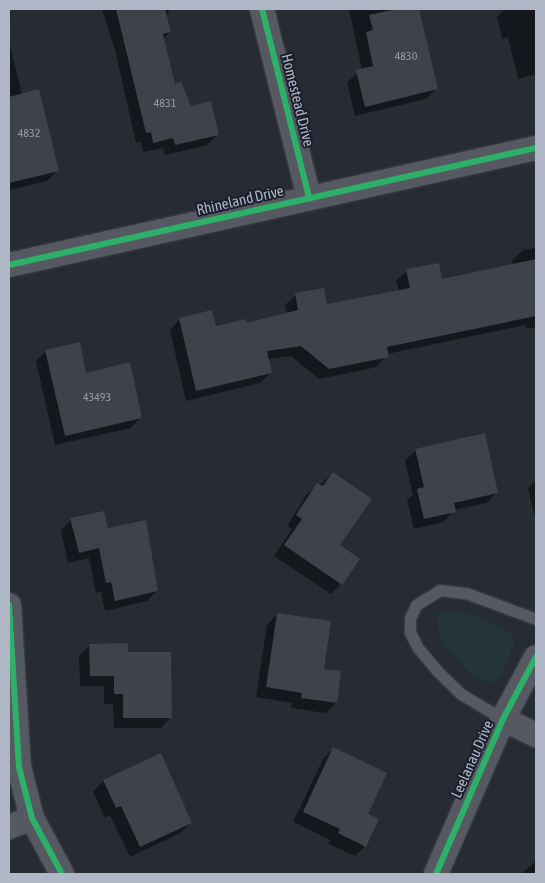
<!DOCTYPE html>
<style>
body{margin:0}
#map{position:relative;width:545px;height:883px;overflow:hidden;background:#272b33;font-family:"Asap Condensed",sans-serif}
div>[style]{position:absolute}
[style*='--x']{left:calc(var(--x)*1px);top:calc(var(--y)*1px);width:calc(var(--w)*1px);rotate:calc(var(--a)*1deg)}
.green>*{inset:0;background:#243439}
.shadow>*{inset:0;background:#0007}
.building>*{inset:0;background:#3e424a}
.roads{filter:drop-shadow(0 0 1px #43464c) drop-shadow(0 0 1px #43464c)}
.lane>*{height:11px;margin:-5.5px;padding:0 5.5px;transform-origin:5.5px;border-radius:5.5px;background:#565961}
.street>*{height:24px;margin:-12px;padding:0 12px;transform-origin:12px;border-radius:12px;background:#565961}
.cycleway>*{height:6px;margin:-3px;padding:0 3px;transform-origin:3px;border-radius:3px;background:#2db169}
span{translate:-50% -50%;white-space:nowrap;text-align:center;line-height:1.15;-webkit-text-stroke:4px #1a202d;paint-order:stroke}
.number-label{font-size:12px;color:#9399a6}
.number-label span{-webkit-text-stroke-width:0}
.street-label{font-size:15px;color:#afb6c5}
.frame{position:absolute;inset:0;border:10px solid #afb6c5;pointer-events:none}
</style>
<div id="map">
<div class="green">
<div style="clip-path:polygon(456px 609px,501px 626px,516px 639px,501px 677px,493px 683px,474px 678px,446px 648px,438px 634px,437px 613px)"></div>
</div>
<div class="shadow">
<div style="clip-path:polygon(9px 9px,11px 16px,9px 18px)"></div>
<div style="clip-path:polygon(102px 9px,170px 9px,166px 17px,170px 32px,163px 39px,174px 85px,190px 108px,217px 135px,207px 145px,165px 155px,163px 148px,143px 152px,141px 142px,136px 143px,116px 54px)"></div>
<div style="clip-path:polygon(349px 9px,417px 9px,436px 89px,426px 99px,355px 116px,347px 82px,362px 70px)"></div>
<div style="clip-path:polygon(505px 9px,536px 9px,536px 74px,518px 79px,508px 37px,502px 39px,497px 17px)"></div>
<div style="clip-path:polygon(9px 42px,22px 95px,57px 171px,47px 181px,9px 190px)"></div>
<div style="clip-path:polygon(536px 248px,536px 327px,527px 329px,526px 325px,387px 354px,377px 367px,319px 379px,291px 356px,268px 359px,271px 373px,260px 383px,186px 401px,170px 330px,180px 319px,215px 327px,245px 324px,287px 314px,285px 305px,296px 295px,326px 306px,399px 291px,396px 281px,407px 271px,441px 280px,513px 265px,512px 261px,523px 250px)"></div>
<div style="clip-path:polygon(46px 351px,141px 417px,131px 428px,55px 445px,36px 361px)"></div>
<div style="clip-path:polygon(416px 450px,497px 492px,487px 503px,454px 510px,444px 522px,414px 529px,407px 500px,413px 495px,405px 461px)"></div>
<div style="clip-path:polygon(333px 474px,341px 584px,331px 594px,274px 556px,292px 529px,287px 526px,307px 494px)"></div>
<div style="clip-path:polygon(536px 480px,536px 521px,528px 489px)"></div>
<div style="clip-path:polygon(71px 520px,107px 530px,157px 591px,147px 601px,105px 611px,101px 592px,96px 593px,89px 558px,68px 563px,61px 530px)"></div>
<div style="clip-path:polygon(277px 614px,323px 670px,336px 703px,325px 713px,291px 708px,292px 703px,256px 697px,267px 625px)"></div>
<div style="clip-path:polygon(90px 645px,126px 653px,171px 717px,161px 728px,114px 728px,113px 704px,104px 704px,104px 686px,80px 686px,79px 656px)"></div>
<div style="clip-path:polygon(333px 749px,366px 815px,365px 846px,355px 856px,328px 844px,330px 840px,293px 822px,323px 759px)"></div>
<div style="clip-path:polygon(160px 755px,191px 823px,180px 833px,130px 857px,110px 815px,105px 818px,93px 792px,103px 781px)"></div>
<div style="clip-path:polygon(536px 861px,536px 874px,521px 874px,523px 872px)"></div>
</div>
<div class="building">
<div style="clip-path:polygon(116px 9px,165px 9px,171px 32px,163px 34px,175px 84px,181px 82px,191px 106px,211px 101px,219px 135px,175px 145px,173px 138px,153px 143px,151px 132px,146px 133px)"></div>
<div style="clip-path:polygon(397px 9px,419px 9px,438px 89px,365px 107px,356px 70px,373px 66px,366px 32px,373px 30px,369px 15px)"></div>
<div style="clip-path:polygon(39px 89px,59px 171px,9px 183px,9px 97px)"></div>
<div style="clip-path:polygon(536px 259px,536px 316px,387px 347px,389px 357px,329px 369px,301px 346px,267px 351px,272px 373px,196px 391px,179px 318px,212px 310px,216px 326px,246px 319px,246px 323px,298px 310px,295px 293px,324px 288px,327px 304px,410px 288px,406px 269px,439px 263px,442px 279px)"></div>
<div style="clip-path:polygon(80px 342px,86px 373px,130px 362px,142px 418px,65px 436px,45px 350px)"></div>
<div style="clip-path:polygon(485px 433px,498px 493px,454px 503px,456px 512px,424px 519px,417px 489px,424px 487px,415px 449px)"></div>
<div style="clip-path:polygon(333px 472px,372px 499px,340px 545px,360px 559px,342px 585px,284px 545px,302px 519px,296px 515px,317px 483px,323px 486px)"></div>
<div style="clip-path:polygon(104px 511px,108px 528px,146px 520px,158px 591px,115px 601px,111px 582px,106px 583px,99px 548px,79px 553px,70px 518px)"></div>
<div style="clip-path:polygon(277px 613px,331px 621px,324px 669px,341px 671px,337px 703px,301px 698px,302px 693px,266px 687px)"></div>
<div style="clip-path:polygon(128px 643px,128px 652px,171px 652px,172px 718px,123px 718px,123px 694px,114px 694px,114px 676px,90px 676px,89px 644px)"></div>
<div style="clip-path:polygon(333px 747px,387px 773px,368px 814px,379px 819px,366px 847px,338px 833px,340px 829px,303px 812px)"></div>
<div style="clip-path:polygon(161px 753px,192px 823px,140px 847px,121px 806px,116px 808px,103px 780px)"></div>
</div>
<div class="roads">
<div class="lane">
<div style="--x:503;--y:719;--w:49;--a:-149.2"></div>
<div style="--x:461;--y:694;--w:30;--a:-136"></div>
<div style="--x:439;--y:673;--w:33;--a:-130"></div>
<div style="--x:418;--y:648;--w:18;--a:-117"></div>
<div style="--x:410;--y:632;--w:14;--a:-90"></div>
<div style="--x:410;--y:618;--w:14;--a:-65"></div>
<div style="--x:416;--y:605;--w:28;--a:-32"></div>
<div style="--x:440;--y:590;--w:26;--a:7"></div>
<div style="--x:466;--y:593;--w:75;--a:20.4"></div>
</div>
<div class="street">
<div style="--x:262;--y:9;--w:195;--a:76"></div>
<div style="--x:9;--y:265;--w:540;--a:-12.52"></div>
<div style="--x:9;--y:605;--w:162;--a:86.5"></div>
<div style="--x:19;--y:767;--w:53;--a:75.7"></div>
<div style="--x:32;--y:818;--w:64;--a:61.8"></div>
<div style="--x:503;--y:719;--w:37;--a:26"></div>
<div style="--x:9;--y:827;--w:25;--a:-21"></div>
<div style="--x:436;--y:874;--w:169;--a:-66.6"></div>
<div style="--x:503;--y:719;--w:70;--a:-62"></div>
</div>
</div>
<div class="cycleway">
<div style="--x:262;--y:9;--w:195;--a:76"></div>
<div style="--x:9;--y:265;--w:540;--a:-12.52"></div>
<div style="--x:9;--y:605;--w:162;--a:86.5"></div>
<div style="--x:19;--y:767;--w:53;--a:75.7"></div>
<div style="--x:32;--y:818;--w:64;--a:61.8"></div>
<div style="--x:436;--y:874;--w:169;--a:-66.6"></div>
<div style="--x:503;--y:719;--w:70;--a:-62"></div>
</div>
<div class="number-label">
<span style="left:406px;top:57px">4830</span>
<span style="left:165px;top:104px">4831</span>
<span style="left:29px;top:134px">4832</span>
<span style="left:97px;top:398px">43493</span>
</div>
<div class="street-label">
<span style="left:298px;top:100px;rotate:76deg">Homestead Drive</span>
<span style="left:240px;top:200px;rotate:-13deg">Rhineland Drive</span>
<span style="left:472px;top:759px;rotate:-66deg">Leelanau Drive</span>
</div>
<div class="frame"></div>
</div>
